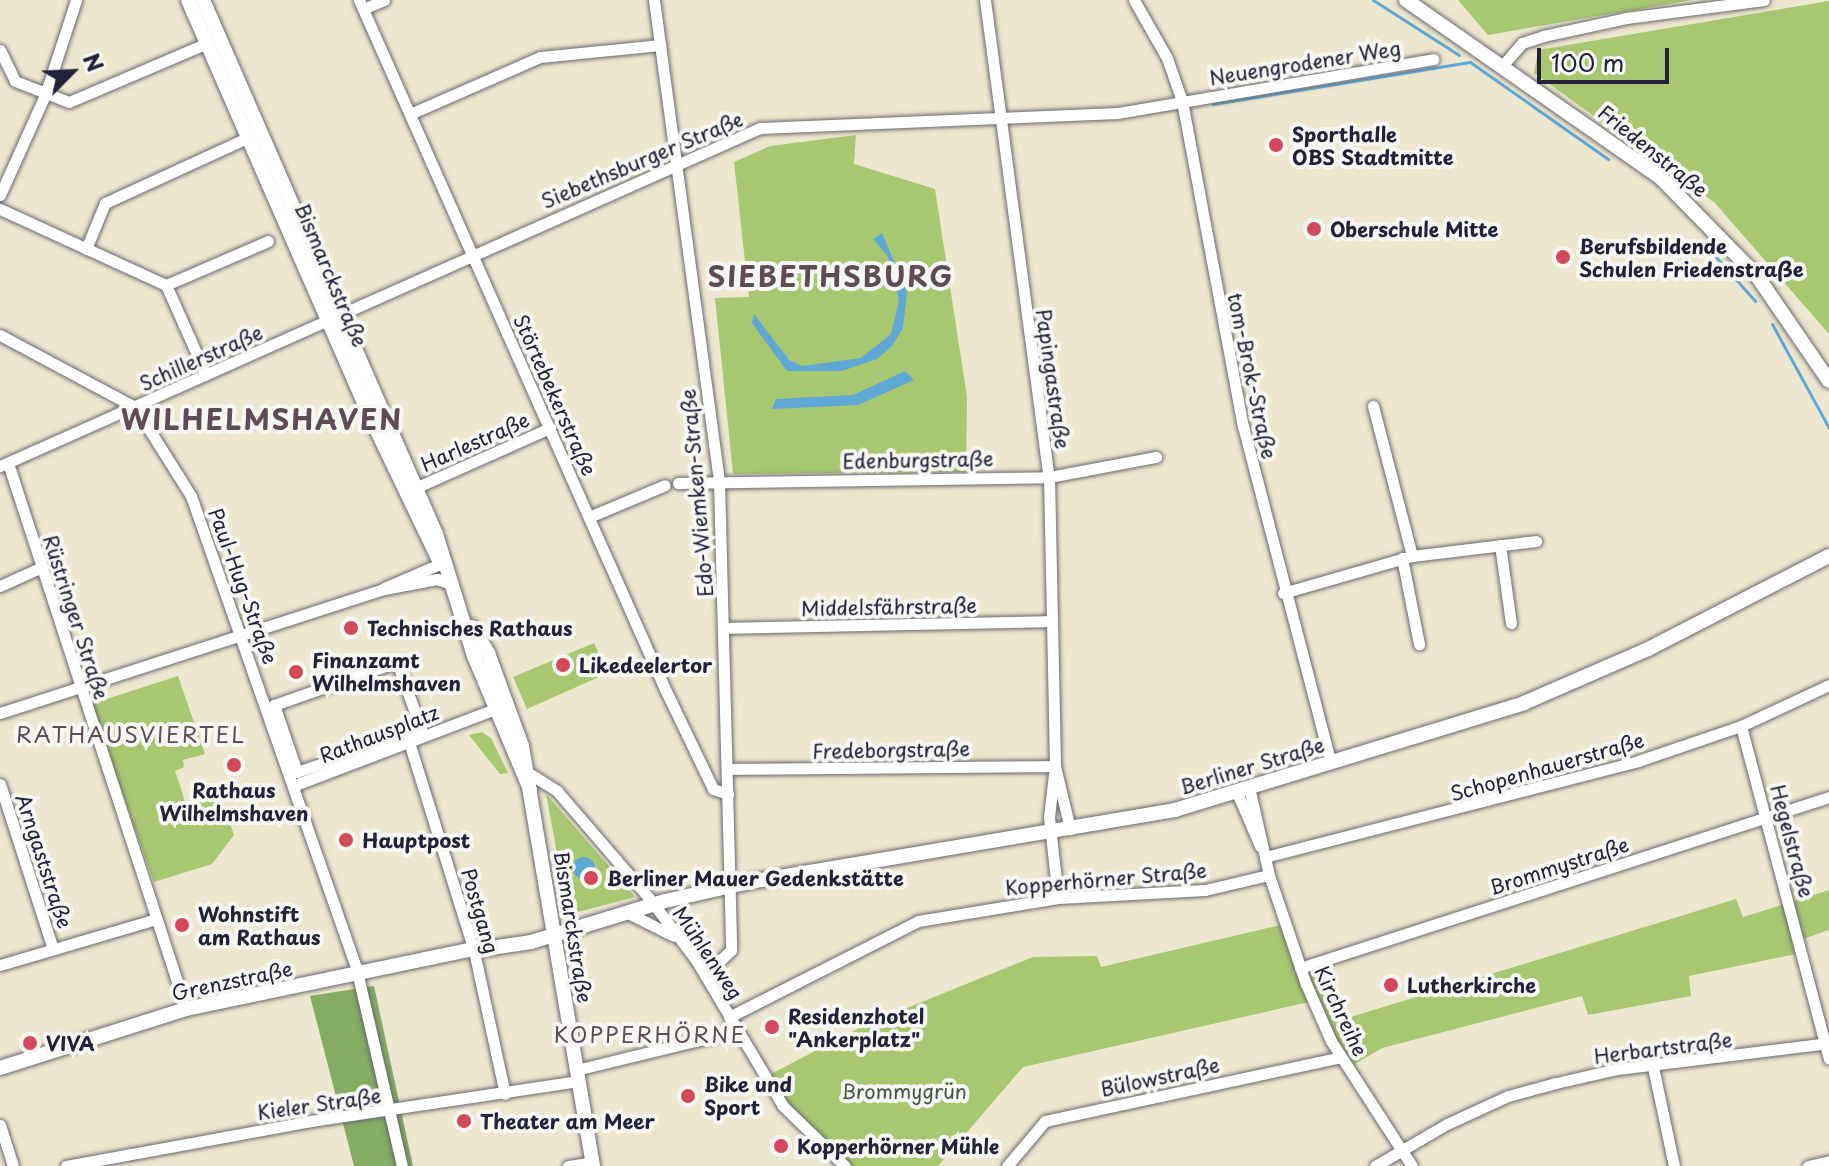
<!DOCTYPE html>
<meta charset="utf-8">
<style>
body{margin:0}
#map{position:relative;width:1829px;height:1166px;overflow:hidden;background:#eee7cf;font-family:"Playpen Sans",sans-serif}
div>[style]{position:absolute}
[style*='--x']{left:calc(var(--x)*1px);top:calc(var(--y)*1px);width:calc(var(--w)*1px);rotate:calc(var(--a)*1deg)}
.green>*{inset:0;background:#a7c871}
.forest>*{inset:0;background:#85ac63}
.water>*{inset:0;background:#5fa8d6}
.round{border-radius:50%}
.stream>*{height:3px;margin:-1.5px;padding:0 1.5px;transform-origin:1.5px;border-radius:1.5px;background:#5fa8d6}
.roads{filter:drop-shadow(0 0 2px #69676f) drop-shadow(0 0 2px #69676f)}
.minor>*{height:11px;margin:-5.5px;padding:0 5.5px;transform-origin:5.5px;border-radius:5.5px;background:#fff}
.major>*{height:14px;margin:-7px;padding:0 7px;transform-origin:7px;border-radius:7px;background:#fff}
.dots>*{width:22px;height:22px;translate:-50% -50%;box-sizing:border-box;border:4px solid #f6f6f2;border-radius:50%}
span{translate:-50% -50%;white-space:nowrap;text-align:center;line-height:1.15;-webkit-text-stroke:8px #f6f6f2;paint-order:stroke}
.street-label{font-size:20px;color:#22223b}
.poi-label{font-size:20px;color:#22223b;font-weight:700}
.left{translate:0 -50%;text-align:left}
.park-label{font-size:20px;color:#4a544b}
.neighbourhood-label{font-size:22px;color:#5f4c57;letter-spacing:2px}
.district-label{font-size:28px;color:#5f4c57;font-weight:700;letter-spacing:2px}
.north{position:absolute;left:32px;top:32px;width:80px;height:80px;-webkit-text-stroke:6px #f6f6f2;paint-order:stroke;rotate:66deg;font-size:22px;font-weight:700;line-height:32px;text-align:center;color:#22223b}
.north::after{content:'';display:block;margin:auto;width:28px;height:36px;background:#22223b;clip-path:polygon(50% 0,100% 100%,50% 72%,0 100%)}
.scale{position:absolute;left:1537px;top:48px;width:132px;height:36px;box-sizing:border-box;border:4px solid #22223b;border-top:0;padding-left:10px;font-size:24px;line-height:28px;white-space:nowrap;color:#22223b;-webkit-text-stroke:6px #f6f6f2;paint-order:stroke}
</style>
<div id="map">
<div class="green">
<div style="clip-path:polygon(1458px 0,1692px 0,1488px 35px)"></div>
<div style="clip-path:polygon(1829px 1px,1829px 334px,1715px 203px,1534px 73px,1538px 50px)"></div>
<div style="clip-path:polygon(856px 135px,854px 164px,935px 189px,967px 397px,966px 472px,733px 474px,715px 298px,749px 297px,734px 162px,770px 146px)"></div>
<div style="clip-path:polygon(594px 643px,608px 673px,527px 709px,513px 677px)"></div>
<div style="clip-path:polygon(178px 676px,205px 754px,183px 760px,184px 767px,175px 771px,186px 804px,220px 794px,234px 835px,212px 864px,154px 882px,91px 704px)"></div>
<div style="clip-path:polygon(482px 732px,491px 738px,508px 773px,500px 774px,469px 735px)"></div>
<div style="clip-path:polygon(546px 794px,615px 873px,635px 897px,578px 912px,566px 902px)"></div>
<div style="clip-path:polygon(1829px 890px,1829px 930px,1800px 940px,1801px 953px,1689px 976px,1691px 996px,1588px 1015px,1582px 996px,1382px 1048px,1350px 1067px,1304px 972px,1317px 969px,1341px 1020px,1736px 899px,1743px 917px)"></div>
<div style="clip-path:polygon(1281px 925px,1309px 1002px,1023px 1067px,938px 1166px,849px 1166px,785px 1105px,767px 1076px,865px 1025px,1033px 957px,1097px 956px,1101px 967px)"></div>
</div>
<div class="forest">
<div style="clip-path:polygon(374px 986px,413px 1166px,354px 1166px,310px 996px)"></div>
</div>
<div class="water">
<div style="clip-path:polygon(882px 233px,907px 292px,903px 328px,892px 346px,877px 359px,842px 371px,787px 371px,752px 323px,754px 314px,789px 360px,802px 366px,861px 358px,891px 334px,899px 301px,888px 257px,873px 239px)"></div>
<div style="clip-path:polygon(905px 371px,914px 380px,858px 405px,772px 409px,776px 399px,853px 395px)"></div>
<div class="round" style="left:573px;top:857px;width:22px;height:22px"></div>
</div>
<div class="stream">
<div style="--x:1373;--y:0;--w:102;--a:32.6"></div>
<div style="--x:1213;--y:104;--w:260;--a:-9.3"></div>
<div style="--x:1470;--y:62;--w:169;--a:35.1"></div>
<div style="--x:1716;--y:257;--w:59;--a:48.4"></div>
<div style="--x:1772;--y:324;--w:119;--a:61.3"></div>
</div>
<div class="roads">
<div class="minor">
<div style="--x:359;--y:0;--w:752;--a:66.06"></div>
<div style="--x:664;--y:687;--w:113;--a:64.3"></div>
<div style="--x:713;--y:789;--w:16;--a:18"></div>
<div style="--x:654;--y:0;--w:486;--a:82.3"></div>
<div style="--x:719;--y:482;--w:468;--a:88.5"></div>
<div style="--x:731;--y:950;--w:36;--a:136"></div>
<div style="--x:985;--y:0;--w:481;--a:82.4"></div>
<div style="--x:1049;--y:477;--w:289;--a:88.8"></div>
<div style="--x:1055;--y:766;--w:51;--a:96.7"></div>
<div style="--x:1049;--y:817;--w:81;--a:83.7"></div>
<div style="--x:1134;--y:0;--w:67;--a:60.4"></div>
<div style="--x:1167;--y:58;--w:46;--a:70.8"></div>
<div style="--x:1182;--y:101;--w:331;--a:79.4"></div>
<div style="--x:1243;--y:426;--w:348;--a:75.4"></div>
<div style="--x:363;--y:9;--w:23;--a:-23"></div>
<div style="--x:0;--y:50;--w:34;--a:64"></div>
<div style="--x:15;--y:81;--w:58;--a:21.3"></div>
<div style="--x:69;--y:102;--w:150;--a:-23.1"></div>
<div style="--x:1503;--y:65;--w:29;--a:-49"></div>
<div style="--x:1522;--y:43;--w:22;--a:-18"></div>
<div style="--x:1543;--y:36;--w:85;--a:-12.2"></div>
<div style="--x:1626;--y:18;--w:139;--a:-7.4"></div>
<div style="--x:410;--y:114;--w:142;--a:-23.7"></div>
<div style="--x:540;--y:57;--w:121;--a:-5.7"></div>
<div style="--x:0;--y:195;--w:110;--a:-65.8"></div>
<div style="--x:45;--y:95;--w:100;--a:-71.9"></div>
<div style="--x:0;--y:209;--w:183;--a:24.6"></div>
<div style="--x:166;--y:285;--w:98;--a:66"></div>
<div style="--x:86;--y:249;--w:50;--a:-67.6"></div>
<div style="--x:105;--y:203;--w:158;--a:-24.6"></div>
<div style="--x:166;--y:285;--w:111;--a:-23.3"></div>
<div style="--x:0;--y:335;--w:153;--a:28.1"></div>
<div style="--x:135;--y:407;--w:105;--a:57.8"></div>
<div style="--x:191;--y:496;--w:499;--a:70.7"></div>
<div style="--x:356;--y:967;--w:204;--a:77"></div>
<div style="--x:1373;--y:406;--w:155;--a:75.4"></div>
<div style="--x:8;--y:463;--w:574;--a:71.94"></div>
<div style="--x:0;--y:466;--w:832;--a:-23.98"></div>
<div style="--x:760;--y:128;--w:358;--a:-2.4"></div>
<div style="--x:1118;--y:113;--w:320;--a:-9.7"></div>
<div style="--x:678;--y:483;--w:371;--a:-0.9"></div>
<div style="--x:1049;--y:477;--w:109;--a:-10.6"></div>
<div style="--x:415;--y:488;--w:148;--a:-24"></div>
<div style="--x:589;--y:517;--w:82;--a:-22.8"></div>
<div style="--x:1500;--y:545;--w:79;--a:82"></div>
<div style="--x:1402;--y:558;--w:88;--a:78.8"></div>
<div style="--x:0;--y:586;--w:46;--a:-24.3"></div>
<div style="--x:384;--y:588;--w:63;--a:-23.3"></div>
<div style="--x:1283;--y:593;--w:134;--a:-16"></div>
<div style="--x:1412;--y:556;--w:125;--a:-6.9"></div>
<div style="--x:725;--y:628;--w:327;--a:-1.2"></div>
<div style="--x:397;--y:662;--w:71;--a:70.3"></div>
<div style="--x:421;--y:729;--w:131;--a:160.9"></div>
<div style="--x:297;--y:772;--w:71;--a:-108.9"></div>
<div style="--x:274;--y:705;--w:130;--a:-19.3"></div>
<div style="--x:0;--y:713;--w:404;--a:-17.9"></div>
<div style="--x:384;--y:589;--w:54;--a:-10.7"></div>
<div style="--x:437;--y:579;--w:15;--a:20"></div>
<div style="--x:1741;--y:726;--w:344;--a:75.2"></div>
<div style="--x:409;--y:742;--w:219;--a:72.7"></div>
<div style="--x:474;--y:951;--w:146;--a:77.8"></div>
<div style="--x:728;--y:769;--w:327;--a:-0.5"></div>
<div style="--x:1055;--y:766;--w:65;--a:76.6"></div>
<div style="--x:527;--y:772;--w:36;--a:32"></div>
<div style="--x:557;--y:791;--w:141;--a:49.3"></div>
<div style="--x:649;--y:898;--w:78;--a:52.8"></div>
<div style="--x:696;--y:960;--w:170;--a:59.2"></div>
<div style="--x:783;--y:1106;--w:86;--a:44.1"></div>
<div style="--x:0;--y:784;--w:173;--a:72.2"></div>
<div style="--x:295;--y:785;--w:214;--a:-20.8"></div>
<div style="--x:495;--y:709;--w:9;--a:-49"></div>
<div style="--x:1249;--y:787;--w:90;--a:77.2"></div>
<div style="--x:1269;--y:875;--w:115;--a:71.3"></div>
<div style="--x:1306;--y:984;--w:62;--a:66.3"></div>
<div style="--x:1331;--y:1041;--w:149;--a:57.1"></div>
<div style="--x:1236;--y:790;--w:61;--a:66.8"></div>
<div style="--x:1265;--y:857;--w:385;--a:-14.4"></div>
<div style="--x:1638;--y:761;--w:109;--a:-18.8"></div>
<div style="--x:1741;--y:726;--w:97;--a:-25"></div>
<div style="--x:628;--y:913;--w:51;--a:26.6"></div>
<div style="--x:0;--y:965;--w:163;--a:-16.4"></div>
<div style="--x:1300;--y:968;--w:556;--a:-17.91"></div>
<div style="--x:729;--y:1017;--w:212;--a:-26.9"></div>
<div style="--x:918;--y:921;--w:142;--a:-9.3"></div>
<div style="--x:1058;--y:898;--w:147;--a:-3.1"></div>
<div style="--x:1205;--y:890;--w:66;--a:-13.2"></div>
<div style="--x:1653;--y:1067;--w:101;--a:78"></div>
<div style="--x:576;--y:1070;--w:144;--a:-13.7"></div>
<div style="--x:716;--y:1036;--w:20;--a:-27"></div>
<div style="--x:0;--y:1125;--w:43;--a:72.4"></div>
<div style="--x:66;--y:1166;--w:249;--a:-10.4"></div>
<div style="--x:311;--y:1121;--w:270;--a:-8.5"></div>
<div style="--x:568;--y:1166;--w:24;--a:-9"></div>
<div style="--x:1007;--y:1166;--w:59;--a:-49.8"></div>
<div style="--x:1045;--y:1121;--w:302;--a:-12.2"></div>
<div style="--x:1375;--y:1166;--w:83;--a:-30.3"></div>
<div style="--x:1447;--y:1124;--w:67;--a:-24.7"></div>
<div style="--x:1508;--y:1096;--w:50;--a:-15.2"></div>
<div style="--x:1556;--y:1083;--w:63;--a:-12.9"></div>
<div style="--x:1617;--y:1069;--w:214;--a:-7"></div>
<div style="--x:1808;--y:1166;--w:22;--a:-13"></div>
</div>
<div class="major">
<div style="--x:188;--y:0;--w:447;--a:66.4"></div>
<div style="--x:367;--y:410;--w:164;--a:64.4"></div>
<div style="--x:203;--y:0;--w:583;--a:66.43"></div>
<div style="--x:436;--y:534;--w:128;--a:72.7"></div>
<div style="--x:474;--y:656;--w:144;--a:67.2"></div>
<div style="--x:1406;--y:0;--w:311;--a:34.9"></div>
<div style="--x:1661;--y:178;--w:137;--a:45.6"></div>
<div style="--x:1757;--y:276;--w:127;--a:55.6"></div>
<div style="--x:472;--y:627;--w:31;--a:58"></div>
<div style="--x:488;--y:653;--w:99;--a:69.9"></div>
<div style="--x:522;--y:746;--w:426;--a:80.4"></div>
<div style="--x:477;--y:950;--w:55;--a:-8.4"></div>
<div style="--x:531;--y:942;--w:140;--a:-17"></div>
<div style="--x:665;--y:901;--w:87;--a:-12.6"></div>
<div style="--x:750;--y:882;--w:431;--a:-9.6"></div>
<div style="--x:1175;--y:810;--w:365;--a:-17"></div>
<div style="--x:1524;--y:703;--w:135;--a:-23.5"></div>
<div style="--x:1648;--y:649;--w:203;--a:-27.2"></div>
<div style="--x:0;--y:1068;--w:195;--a:-17.6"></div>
<div style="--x:186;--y:1009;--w:303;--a:-11.8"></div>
</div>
</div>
<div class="dots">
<div style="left:1276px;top:145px;background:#d1495b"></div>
<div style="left:1314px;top:229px;background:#d1495b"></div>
<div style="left:1563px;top:257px;background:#d1495b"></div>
<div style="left:351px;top:628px;background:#d1495b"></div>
<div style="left:563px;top:665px;background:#d1495b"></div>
<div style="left:296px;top:672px;background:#d1495b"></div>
<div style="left:234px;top:765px;background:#d1495b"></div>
<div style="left:346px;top:840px;background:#d1495b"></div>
<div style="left:591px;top:878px;background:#d1495b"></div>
<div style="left:182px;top:925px;background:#d1495b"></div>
<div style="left:1391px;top:985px;background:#d1495b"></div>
<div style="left:772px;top:1027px;background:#d1495b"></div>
<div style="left:30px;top:1043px;background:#d1495b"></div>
<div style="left:688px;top:1096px;background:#d1495b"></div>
<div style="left:464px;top:1121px;background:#d1495b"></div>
<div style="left:781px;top:1146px;background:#d1495b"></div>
</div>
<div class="street-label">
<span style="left:1305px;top:63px;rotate:-9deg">Neuengrodener Weg</span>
<span style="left:1653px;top:151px;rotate:39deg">Friedenstraße</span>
<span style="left:642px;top:160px;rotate:-23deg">Siebethsburger Straße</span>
<span style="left:331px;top:275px;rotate:67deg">Bismarckstraße</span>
<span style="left:201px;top:358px;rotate:-24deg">Schillerstraße</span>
<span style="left:1252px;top:376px;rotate:78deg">tom-Brok-Straße</span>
<span style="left:1053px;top:379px;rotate:82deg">Papingastraße</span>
<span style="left:555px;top:395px;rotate:66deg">Störtebekerstraße</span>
<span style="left:475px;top:442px;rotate:-24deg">Harlestraße</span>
<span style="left:918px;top:460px;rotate:-1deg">Edenburgstraße</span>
<span style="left:697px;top:493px;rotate:-95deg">Edo-Wiemken-Straße</span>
<span style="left:243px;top:586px;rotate:70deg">Paul-Hug-Straße</span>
<span style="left:889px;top:607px;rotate:-1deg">Middelsfährstraße</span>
<span style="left:76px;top:617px;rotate:72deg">Rüstringer Straße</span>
<span style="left:379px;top:734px;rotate:-21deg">Rathausplatz</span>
<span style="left:891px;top:750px;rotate:-1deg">Fredeborgstraße</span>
<span style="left:1252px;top:766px;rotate:-17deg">Berliner Straße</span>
<span style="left:1547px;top:767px;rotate:-16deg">Schopenhauerstraße</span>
<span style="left:1792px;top:841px;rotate:75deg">Hegelstraße</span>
<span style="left:44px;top:861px;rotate:72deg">Arngaststraße</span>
<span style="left:1559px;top:866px;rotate:-18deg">Brommystraße</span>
<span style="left:1106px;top:879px;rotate:-5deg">Kopperhörner Straße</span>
<span style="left:480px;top:911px;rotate:74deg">Postgang</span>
<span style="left:573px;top:927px;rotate:81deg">Bismarckstraße</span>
<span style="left:708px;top:953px;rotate:56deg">Mühlenweg</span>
<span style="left:232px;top:981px;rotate:-12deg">Grenzstraße</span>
<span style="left:1341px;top:1011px;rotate:65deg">Kirchreihe</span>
<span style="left:1663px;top:1048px;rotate:-7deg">Herbartstraße</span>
<span style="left:1160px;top:1077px;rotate:-12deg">Bülowstraße</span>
<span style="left:319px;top:1104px;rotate:-8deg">Kieler Straße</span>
</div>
<div class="poi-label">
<span class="left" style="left:1292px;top:146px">Sporthalle<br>OBS Stadtmitte</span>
<span class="left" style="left:1330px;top:229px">Oberschule Mitte</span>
<span class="left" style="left:1579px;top:258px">Berufsbildende<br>Schulen Friedenstraße</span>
<span class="left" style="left:367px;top:628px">Technisches Rathaus</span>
<span class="left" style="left:312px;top:672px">Finanzamt<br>Wilhelmshaven</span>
<span class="left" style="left:579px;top:665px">Likedeelertor</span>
<span style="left:234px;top:802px">Rathaus<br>Wilhelmshaven</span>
<span class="left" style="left:362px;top:840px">Hauptpost</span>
<span class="left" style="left:607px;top:878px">Berliner Mauer Gedenkstätte</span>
<span class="left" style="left:198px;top:926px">Wohnstift<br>am Rathaus</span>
<span class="left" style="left:1407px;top:985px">Lutherkirche</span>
<span class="left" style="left:788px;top:1028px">Residenzhotel<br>"Ankerplatz"</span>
<span class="left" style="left:46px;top:1043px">VIVA</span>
<span class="left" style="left:704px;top:1096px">Bike und<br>Sport</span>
<span class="left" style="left:480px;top:1121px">Theater am Meer</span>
<span class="left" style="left:797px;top:1146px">Kopperhörner Mühle</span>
</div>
<div class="park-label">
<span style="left:904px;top:1091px">Brommygrün</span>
</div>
<div class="neighbourhood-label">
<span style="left:131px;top:734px">RATHAUSVIERTEL</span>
<span style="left:650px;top:1034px">KOPPERHÖRNE</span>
</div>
<div class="district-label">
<span style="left:831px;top:276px">SIEBETHSBURG</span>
<span style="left:262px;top:419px">WILHELMSHAVEN</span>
</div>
<div class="north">N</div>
<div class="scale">100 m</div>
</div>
